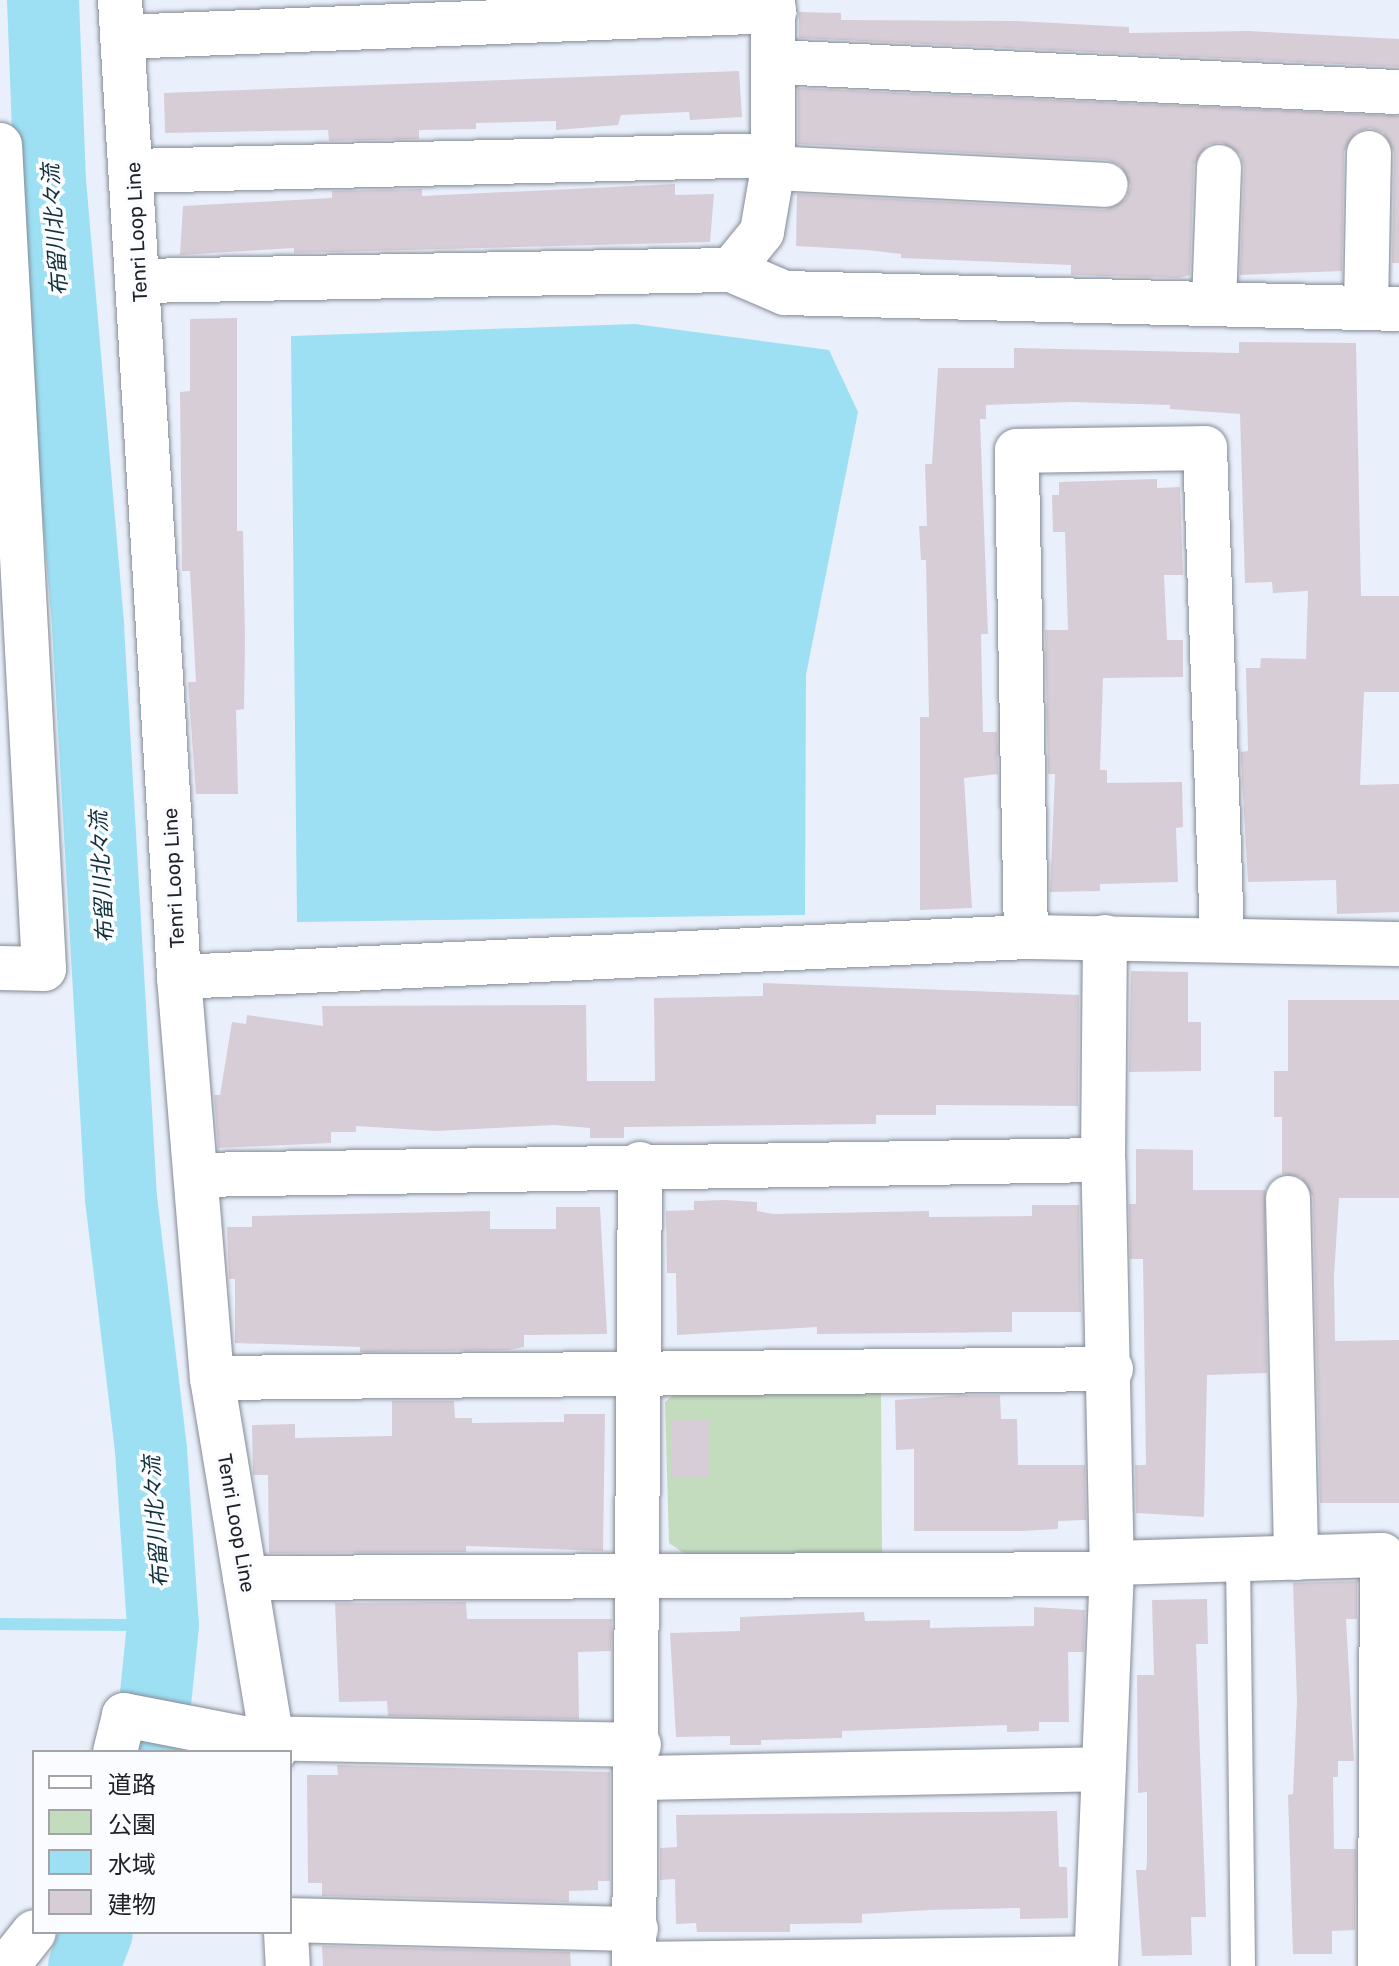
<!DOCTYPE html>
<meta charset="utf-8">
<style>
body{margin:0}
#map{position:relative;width:1399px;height:1966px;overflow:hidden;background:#e9f0fb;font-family:Rubik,"Noto Sans JP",sans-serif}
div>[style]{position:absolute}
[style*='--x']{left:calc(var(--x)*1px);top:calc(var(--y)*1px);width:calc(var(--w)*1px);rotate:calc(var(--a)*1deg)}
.green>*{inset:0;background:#c4dcbe}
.water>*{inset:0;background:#9de0f3}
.stream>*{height:12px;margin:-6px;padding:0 6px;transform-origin:6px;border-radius:6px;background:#9de0f3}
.river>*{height:72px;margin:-36px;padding:0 36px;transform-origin:36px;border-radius:36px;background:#9de0f3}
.building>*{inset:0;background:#d7cdd6}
.roads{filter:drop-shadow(0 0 2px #858b95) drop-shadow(0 0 2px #858b95)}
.service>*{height:24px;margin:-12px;padding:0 12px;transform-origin:12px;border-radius:12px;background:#fff}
.minor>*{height:44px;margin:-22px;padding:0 22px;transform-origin:22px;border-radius:22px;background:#fff}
.primary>*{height:44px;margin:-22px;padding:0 22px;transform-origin:22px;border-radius:22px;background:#fff}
span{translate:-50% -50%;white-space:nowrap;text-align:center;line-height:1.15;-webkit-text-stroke:7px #fbfcff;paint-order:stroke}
.street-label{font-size:20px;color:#1f2125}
.water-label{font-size:22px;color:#11313a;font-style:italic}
.legend{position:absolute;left:32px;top:1750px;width:260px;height:184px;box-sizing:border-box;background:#fbfcff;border:2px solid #a3a4a8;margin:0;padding:10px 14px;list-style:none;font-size:24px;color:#1f2125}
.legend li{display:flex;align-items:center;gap:16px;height:40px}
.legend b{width:40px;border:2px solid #a3a4a8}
</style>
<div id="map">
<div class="green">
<div style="clip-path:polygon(881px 1385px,882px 1556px,688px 1556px,669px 1543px,665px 1402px,683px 1387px)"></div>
</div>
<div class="water">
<div style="clip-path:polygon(635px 324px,829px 350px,858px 412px,806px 675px,805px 915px,297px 922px,291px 336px)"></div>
</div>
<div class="stream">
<div style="--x:0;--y:1624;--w:163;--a:0.4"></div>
</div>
<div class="river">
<div style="--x:43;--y:0;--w:181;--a:87.8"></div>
<div style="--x:50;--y:181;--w:447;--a:85.1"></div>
<div style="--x:88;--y:626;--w:573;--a:86.7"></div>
<div style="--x:121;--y:1198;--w:254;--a:83.2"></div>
<div style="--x:151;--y:1450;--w:175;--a:86.1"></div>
<div style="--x:163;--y:1625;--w:128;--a:95.8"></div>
<div style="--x:84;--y:1966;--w:36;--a:-69"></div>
</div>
<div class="building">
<div style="clip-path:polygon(799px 12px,841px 13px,841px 20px,1017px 21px,1129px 27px,1129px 33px,1248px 31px,1399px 39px,1399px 67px,799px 38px)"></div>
<div style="clip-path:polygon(739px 71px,742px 117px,690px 120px,689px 112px,621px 115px,618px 125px,556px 130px,556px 121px,476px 123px,476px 129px,419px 130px,419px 139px,329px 141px,328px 130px,165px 133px,164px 93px)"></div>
<div style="clip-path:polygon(798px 88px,1399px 116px,1399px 263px,1392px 263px,1394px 153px,1383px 132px,1370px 128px,1356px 132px,1344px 152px,1342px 271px,1240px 275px,1244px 167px,1241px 155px,1221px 142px,1207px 145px,1194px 165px,1190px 275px,1179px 278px,1071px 275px,1071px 265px,901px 258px,901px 254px,867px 250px,796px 246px,797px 194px,1105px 210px,1126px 199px,1131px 186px,1120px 165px,1107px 160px,798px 144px)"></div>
<div style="clip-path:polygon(675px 184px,675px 195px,714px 194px,710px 242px,294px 253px,294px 248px,180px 255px,183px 206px,332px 198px,332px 191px,422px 189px,422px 196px)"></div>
<div style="clip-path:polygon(237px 318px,237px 531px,243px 531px,245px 639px,244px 709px,236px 710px,238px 794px,196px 794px,188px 682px,196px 682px,190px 571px,182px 571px,180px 392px,190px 391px,190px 319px)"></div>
<div style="clip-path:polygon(1239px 342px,1356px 343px,1361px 596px,1399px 596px,1399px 692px,1364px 692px,1360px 785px,1399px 784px,1399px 912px,1337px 914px,1336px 880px,1248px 882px,1241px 760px,1241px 752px,1248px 751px,1246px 668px,1260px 668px,1261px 658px,1306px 659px,1308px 591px,1273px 593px,1272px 582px,1245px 583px,1240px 414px,1170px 409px,1170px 405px,1071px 402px,986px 405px,986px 419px,980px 419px,988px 634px,981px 634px,983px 732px,997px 732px,998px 774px,964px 778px,972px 908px,920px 910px,920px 717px,929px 717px,926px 560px,921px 560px,919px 526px,927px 526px,925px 464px,932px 464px,938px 368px,1014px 368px,1014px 348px,1239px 353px)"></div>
<div style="clip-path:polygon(1157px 479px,1157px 488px,1180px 487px,1183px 575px,1164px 575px,1167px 640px,1183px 640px,1183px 677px,1103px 678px,1100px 770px,1107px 770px,1107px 783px,1182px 782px,1183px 827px,1176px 828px,1178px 882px,1100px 884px,1100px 891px,1050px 892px,1055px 774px,1048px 774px,1045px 630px,1068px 630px,1065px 532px,1053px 532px,1052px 495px,1059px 495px,1059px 482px)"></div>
<div style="clip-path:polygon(1131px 971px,1188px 972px,1188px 1022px,1201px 1022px,1201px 1071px,1129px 1072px)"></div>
<div style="clip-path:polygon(763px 983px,1079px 995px,1078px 1106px,936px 1105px,936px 1115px,876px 1115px,876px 1124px,624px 1127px,624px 1138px,590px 1138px,590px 1128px,555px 1125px,436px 1131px,356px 1126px,356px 1132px,331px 1132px,331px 1143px,218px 1148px,214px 1095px,220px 1095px,232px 1022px,246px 1024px,247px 1015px,323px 1026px,322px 1006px,586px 1005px,587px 1081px,655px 1081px,654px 998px,763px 996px)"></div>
<div style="clip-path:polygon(1288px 1000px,1399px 1000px,1399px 1198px,1339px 1198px,1334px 1276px,1335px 1341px,1399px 1340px,1399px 1503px,1320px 1503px,1313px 1197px,1301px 1177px,1282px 1174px,1282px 1117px,1274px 1117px,1274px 1071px,1288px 1071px)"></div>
<div style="clip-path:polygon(1136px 1149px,1193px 1150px,1193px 1190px,1265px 1190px,1267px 1373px,1207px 1375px,1204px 1517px,1136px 1513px,1135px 1465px,1146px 1465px,1143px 1259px,1130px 1259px,1129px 1204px,1136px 1204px)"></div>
<div style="clip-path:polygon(724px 1200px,757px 1202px,757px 1211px,773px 1214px,929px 1211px,929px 1217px,1032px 1216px,1032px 1205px,1079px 1205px,1081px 1312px,1012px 1312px,1012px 1332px,817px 1334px,817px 1327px,677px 1335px,676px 1273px,667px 1273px,666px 1211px,694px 1210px,694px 1201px)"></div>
<div style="clip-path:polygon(556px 1207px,600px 1207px,607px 1334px,524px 1335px,524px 1347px,508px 1350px,360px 1352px,360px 1347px,235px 1343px,235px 1279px,229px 1279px,227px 1227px,252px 1227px,252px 1216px,490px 1211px,490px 1229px,556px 1229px)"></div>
<div style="clip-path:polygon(966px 1395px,1000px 1395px,1001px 1419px,1017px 1419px,1018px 1465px,1085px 1465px,1086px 1520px,1058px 1521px,1058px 1529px,1022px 1531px,914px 1531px,914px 1449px,896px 1450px,895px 1400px)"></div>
<div style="clip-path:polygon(392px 1401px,454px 1401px,455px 1418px,472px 1418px,472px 1423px,564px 1422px,564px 1414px,605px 1414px,603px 1551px,466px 1546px,466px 1552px,269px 1553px,268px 1475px,253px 1475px,252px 1425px,295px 1424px,295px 1438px,392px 1436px)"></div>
<div style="clip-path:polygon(671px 1420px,709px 1420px,710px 1477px,672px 1478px)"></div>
<div style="clip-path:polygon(1357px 1581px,1357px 1619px,1346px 1619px,1354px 1761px,1338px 1761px,1338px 1777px,1333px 1777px,1334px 1849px,1356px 1849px,1355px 1930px,1332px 1931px,1332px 1954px,1293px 1954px,1288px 1795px,1293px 1794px,1297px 1701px,1293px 1583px)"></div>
<div style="clip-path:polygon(1207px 1599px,1208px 1644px,1196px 1644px,1206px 1917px,1191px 1917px,1192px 1955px,1142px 1956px,1136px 1870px,1146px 1870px,1147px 1861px,1147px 1792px,1138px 1793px,1137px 1675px,1154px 1675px,1152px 1600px)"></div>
<div style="clip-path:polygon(466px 1602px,467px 1619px,612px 1619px,611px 1651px,578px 1652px,579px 1719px,388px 1716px,387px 1701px,339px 1702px,335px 1603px)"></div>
<div style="clip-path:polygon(1034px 1607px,1085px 1610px,1084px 1652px,1068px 1652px,1069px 1722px,1039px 1722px,1039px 1731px,1007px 1732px,1007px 1725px,842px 1731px,842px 1738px,761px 1740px,761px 1745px,730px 1745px,730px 1736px,676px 1737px,670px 1633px,740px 1631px,740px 1617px,864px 1612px,865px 1621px,930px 1620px,930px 1628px,1034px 1626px)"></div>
<div style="clip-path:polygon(337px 1765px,610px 1772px,610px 1881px,598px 1881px,598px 1890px,569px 1891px,569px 1902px,322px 1896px,322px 1883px,308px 1883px,307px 1775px,338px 1775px)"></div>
<div style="clip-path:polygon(1057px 1811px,1059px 1867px,1067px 1867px,1068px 1918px,1020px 1919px,1020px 1908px,929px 1910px,862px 1914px,862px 1923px,790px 1924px,790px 1932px,697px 1932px,696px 1923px,676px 1924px,675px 1879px,660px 1880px,660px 1848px,677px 1847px,676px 1815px)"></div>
<div style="clip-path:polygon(322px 1946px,570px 1952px,571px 1966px,323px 1966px)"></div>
</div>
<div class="roads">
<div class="service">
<div style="--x:1238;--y:1559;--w:407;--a:89.3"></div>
</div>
<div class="minor">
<div style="--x:773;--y:0;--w:168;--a:90"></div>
<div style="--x:773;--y:168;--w:65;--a:99.8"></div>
<div style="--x:762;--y:232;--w:49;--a:129.2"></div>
<div style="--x:731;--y:270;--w:59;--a:23.1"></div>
<div style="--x:785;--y:293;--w:614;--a:1.49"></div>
<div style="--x:122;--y:37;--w:653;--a:-2.28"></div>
<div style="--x:776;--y:62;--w:622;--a:2.77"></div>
<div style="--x:0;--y:145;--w:825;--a:86.94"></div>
<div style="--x:44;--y:969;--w:44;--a:-178.7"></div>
<div style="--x:773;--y:168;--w:333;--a:2.9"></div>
<div style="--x:134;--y:171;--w:639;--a:-1.43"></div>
<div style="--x:140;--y:281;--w:591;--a:-1.07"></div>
<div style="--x:1214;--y:304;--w:137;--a:-87.9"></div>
<div style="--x:1366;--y:308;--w:155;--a:-88.9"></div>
<div style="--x:1026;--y:937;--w:486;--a:-91.1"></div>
<div style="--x:1017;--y:451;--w:188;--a:-0.9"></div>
<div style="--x:1205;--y:448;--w:491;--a:88"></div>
<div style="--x:179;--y:977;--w:848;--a:-2.7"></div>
<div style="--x:1026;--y:937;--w:373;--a:1.1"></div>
<div style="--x:196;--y:1175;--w:907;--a:-0.95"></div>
<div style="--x:1288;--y:1198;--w:360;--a:88.7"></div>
<div style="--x:212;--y:1378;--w:899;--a:-0.57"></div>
<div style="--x:1112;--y:1563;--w:270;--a:-1.7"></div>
<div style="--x:1382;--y:1555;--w:411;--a:90.3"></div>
<div style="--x:245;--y:1578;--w:867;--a:-0.26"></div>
<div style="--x:115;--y:1752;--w:38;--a:-76"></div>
<div style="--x:124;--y:1715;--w:120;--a:11"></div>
<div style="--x:242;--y:1738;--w:397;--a:1"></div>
<div style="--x:638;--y:1778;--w:466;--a:-1.1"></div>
<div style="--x:290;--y:1920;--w:346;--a:1.5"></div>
<div style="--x:634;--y:1964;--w:462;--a:-0.7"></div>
<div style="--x:7;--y:1966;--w:43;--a:-51.5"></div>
<div style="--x:634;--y:1966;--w:802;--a:-89.57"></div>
<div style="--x:1096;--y:1966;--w:392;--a:-87.7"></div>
<div style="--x:1112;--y:1574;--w:414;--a:-91.2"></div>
<div style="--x:1103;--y:1160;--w:223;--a:-89.5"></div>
</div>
<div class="primary">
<div style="--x:120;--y:0;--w:979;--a:86.54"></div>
<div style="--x:179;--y:977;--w:402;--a:85.3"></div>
<div style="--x:212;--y:1378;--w:379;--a:80.6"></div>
<div style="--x:286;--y:1932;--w:34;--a:87"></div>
</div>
</div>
<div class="street-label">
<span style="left:137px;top:232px;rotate:-93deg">Tenri Loop Line</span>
<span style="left:174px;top:878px;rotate:-93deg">Tenri Loop Line</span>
<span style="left:236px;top:1523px;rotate:80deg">Tenri Loop Line</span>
</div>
<div class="water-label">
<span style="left:55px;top:230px;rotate:-94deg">布留川北々流</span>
<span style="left:102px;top:877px;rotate:-93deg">布留川北々流</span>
<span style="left:156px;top:1522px;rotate:-94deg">布留川北々流</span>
</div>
<ul class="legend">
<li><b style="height:10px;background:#fff"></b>道路</li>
<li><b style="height:22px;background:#c4dcbe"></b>公園</li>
<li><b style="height:22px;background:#9de0f3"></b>水域</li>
<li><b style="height:22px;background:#d7cdd6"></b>建物</li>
</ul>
</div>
